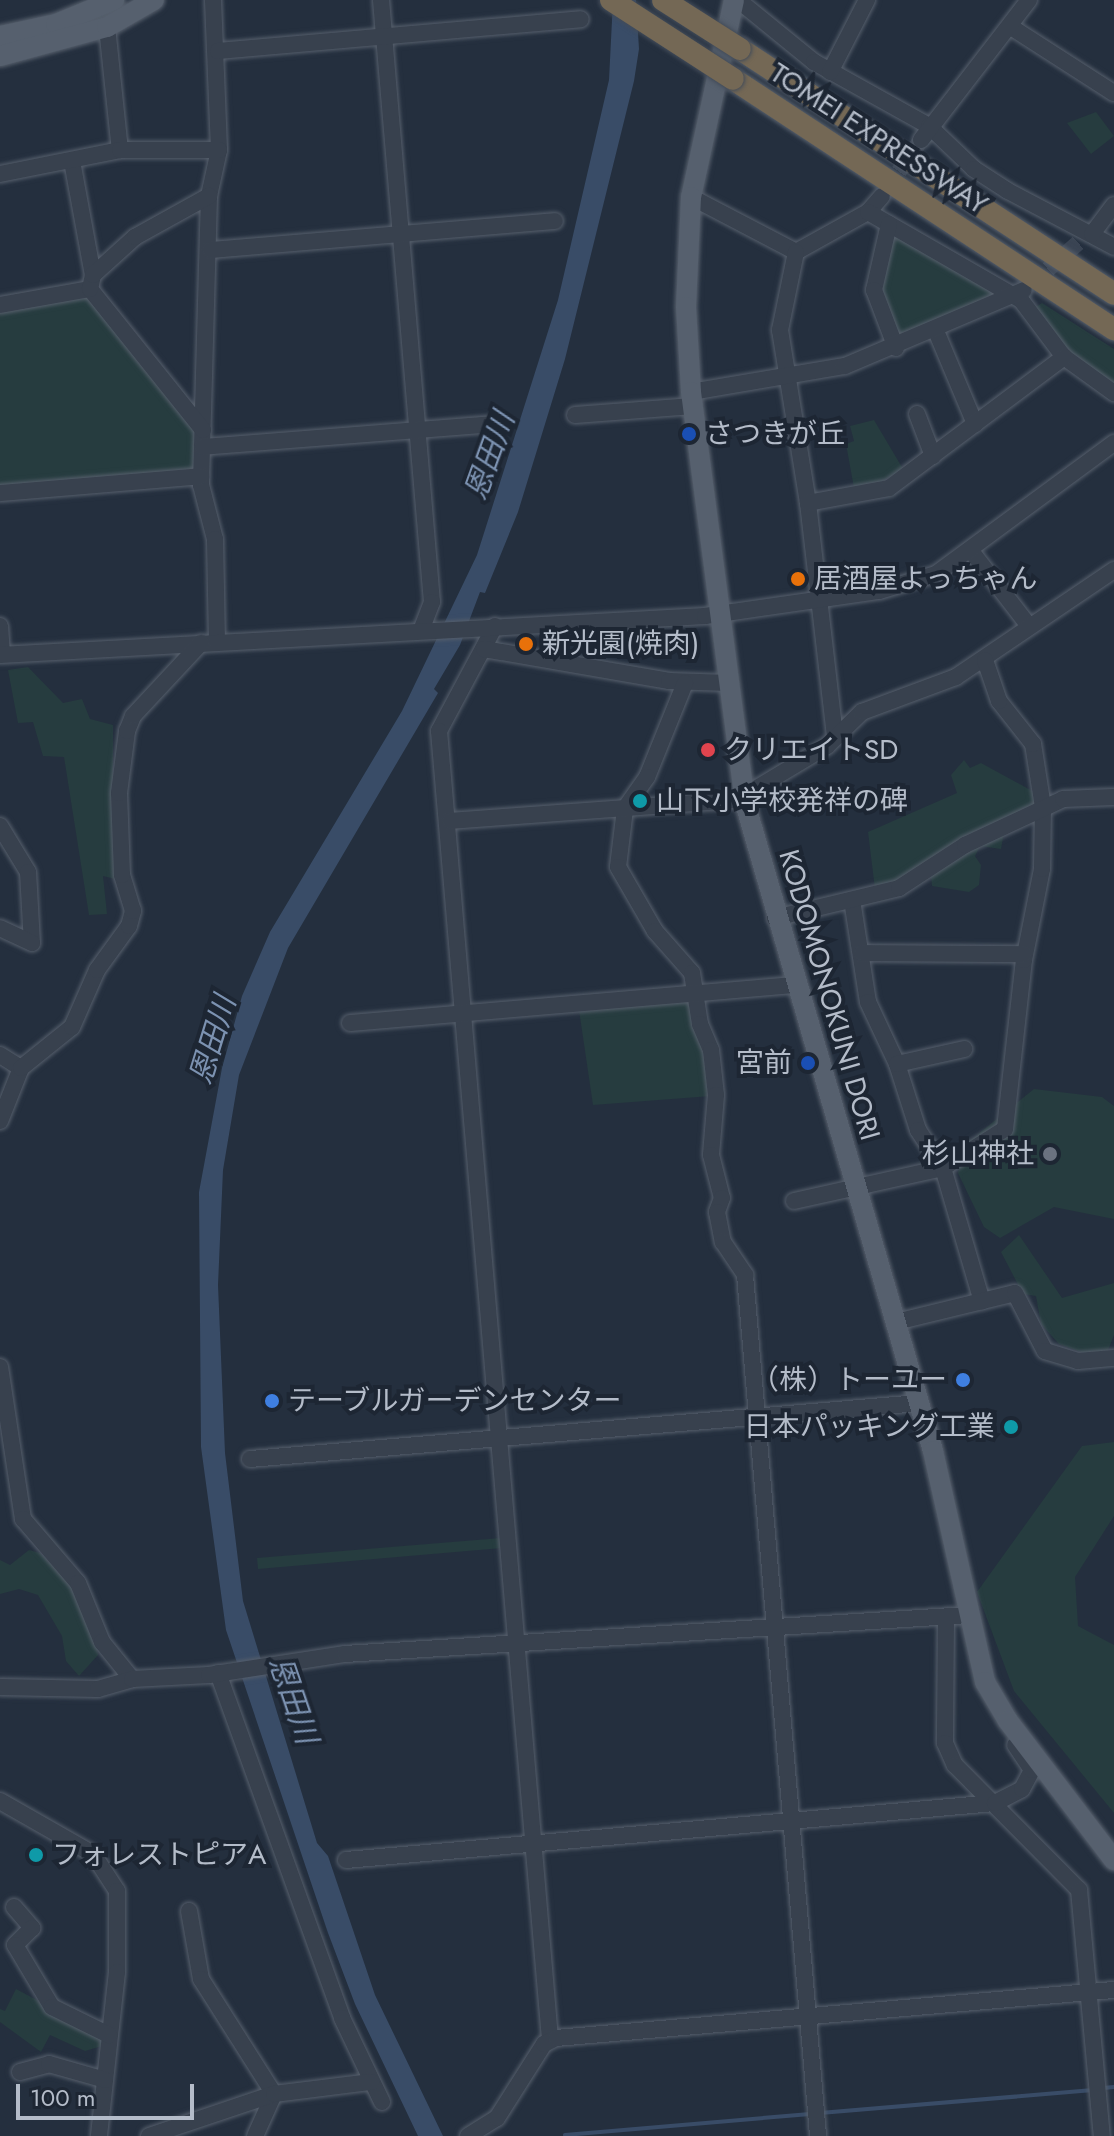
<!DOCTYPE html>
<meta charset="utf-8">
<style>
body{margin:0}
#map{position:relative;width:1114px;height:2136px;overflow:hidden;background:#242f3e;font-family:Jost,"Noto Sans JP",sans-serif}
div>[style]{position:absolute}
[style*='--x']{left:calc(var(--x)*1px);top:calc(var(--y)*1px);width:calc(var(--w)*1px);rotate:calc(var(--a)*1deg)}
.green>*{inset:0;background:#263c3f}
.water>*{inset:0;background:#394c67}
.stream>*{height:4px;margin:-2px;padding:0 2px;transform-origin:2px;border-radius:2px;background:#394c67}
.minor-tunnel>*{height:16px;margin-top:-8px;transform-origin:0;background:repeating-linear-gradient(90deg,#3a4453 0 16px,transparent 0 24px)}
.roads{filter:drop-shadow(0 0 2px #565f6c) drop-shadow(0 0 2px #565f6c)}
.minor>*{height:16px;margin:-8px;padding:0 8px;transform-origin:8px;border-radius:8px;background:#38414e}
.major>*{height:20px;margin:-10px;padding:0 10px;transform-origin:10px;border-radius:10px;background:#56606e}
.highway>*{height:22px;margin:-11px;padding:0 11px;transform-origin:11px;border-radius:11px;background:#746855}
.bridges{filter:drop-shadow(0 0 2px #434c59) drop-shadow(0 0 2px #434c59)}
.highway-bridge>*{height:22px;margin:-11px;padding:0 11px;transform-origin:11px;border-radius:11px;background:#746855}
.dots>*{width:22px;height:22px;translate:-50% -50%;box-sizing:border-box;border:4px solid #1d2633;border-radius:50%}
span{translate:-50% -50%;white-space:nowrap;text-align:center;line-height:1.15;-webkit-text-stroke:8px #1d2633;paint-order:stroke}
.street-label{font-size:28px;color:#b4bcc9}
.poi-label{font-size:28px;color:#b4bcc9}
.left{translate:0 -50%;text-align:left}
.right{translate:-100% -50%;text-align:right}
.water-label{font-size:30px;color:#7c92b1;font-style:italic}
.scale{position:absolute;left:16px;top:2084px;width:178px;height:36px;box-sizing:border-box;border:4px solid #b4bcc9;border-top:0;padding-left:10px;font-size:24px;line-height:28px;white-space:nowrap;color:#b4bcc9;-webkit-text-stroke:6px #1d2633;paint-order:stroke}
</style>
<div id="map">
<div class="green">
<div style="clip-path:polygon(1096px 112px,1114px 136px,1091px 154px,1067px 123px)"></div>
<div style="clip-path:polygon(894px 231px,1005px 294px,897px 344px,878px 290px)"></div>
<div style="clip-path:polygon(88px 296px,196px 433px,195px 468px,191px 473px,0 488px,0 313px)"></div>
<div style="clip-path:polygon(1042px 303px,1114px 349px,1114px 383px,1067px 350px,1036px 307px)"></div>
<div style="clip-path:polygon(874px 420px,903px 469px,877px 484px,854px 488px,846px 444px,854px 441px,850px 426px)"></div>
<div style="clip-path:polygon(28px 667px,63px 703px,82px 699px,90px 719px,113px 725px,113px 844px,119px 847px,115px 879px,103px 876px,107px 914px,89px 915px,64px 757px,43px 756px,33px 722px,18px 723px,8px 670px)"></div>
<div style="clip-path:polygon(964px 760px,970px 768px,981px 763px,1036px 793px,1038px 804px,907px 878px,875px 889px,868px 832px,957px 793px,951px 775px)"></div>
<div style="clip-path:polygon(1004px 832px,1001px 849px,980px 846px,975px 856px,981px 865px,979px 885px,969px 892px,932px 886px,931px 876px,957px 858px)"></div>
<div style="clip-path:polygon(693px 1000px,711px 1096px,593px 1105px,579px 1010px)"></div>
<div style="clip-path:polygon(1034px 1089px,1102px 1097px,1114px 1106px,1114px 1219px,1054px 1207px,1000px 1238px,984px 1227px,958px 1173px,967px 1143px)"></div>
<div style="clip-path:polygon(1019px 1235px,1062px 1298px,1114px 1283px,1114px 1335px,1108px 1350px,1087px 1354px,1059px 1344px,1041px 1324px,1036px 1296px,1023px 1294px,1001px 1252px)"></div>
<div style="clip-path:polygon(1114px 1442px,1114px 1516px,1075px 1577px,1078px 1626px,1114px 1645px,1114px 1813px,1014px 1691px,977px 1592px,1082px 1446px)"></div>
<div style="clip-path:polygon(501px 1538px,502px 1548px,258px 1569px,257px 1558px)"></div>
<div style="clip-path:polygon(29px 1550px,40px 1553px,74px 1587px,96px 1640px,98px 1655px,79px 1676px,66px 1661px,62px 1636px,38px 1595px,19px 1589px,0 1594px,0 1560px,10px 1565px)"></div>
<div style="clip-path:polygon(16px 1989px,106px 2037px,105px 2045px,85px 2051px,50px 2035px,41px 2052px,0 2022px,0 2009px,5px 2011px)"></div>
</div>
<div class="water">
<div style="clip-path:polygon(613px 0,636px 0,639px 49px,634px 81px,565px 359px,518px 512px,485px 593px,480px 592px,460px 645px,434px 689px,438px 693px,288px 948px,239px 1075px,223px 1170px,218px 1285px,225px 1453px,243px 1601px,317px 1843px,328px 1856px,375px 1995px,443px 2136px,418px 2136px,355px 2004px,328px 1933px,226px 1630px,201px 1447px,199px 1192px,222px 1068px,242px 996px,270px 932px,402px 711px,477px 555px,558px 300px,609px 80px)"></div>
</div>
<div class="stream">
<div style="--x:1103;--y:2088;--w:11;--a:-5"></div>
<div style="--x:820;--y:2113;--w:274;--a:-4.8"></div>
<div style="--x:565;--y:2135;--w:246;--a:-4.9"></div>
</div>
<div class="minor-tunnel">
<div style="--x:885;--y:191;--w:62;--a:-54.8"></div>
<div style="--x:1030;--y:285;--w:74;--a:-41.2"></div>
</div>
<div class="roads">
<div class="minor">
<div style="--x:213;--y:0;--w:150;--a:87.7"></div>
<div style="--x:219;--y:150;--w:47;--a:102.3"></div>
<div style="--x:209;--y:196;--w:289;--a:91.6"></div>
<div style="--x:201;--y:485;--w:56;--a:75.5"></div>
<div style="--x:215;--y:539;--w:102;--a:88.9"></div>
<div style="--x:381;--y:0;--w:604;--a:85.16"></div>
<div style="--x:432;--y:602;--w:30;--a:111"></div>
<div style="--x:738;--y:0;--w:98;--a:39.2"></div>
<div style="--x:814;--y:62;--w:132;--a:29.1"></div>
<div style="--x:929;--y:126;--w:62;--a:43.7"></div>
<div style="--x:974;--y:169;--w:40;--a:32.9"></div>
<div style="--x:1008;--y:191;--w:120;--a:27.8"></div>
<div style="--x:107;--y:27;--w:124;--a:84"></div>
<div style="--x:1011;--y:27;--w:122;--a:32.7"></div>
<div style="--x:218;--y:51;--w:364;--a:-5"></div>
<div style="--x:830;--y:72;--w:81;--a:-62.8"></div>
<div style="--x:921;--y:140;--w:177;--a:-52.4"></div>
<div style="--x:72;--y:161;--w:116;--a:79.6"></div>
<div style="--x:0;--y:174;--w:122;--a:-11.3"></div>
<div style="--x:120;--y:150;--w:99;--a:0"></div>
<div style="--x:691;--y:197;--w:119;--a:27.6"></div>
<div style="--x:796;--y:252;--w:82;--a:-29.1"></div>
<div style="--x:868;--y:212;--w:21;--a:-49"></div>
<div style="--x:868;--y:212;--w:177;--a:29.9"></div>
<div style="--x:1021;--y:300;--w:71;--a:53"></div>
<div style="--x:1064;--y:357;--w:62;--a:35.8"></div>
<div style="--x:889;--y:224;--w:68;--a:102.8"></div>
<div style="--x:874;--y:290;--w:62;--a:69.2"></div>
<div style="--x:1092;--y:234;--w:36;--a:-53"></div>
<div style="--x:210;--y:250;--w:346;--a:-4.8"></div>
<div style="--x:796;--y:252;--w:80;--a:101.6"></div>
<div style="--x:780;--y:330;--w:175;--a:80.8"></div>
<div style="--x:808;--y:503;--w:235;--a:83.4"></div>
<div style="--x:0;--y:305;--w:91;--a:-10.1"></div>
<div style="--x:936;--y:331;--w:101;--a:67.2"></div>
<div style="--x:691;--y:392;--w:156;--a:-9.6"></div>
<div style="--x:845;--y:366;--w:194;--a:-23"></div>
<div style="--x:917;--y:414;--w:45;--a:69.1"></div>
<div style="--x:575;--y:415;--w:118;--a:-4.4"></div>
<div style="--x:203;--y:430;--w:181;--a:-128.7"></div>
<div style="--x:90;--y:289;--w:14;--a:-78"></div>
<div style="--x:93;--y:275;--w:57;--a:-42.1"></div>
<div style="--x:135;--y:237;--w:85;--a:-29"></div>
<div style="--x:202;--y:447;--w:295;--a:-4.5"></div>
<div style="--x:0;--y:493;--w:202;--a:-4.8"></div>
<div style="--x:808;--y:503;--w:82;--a:-10.5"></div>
<div style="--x:889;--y:488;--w:219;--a:-36.8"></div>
<div style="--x:971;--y:551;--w:95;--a:52.3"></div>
<div style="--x:0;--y:626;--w:28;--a:86"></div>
<div style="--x:495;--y:626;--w:119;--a:118.1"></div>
<div style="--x:439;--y:731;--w:1314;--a:85.15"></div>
<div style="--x:484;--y:649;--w:188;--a:9.8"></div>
<div style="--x:669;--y:681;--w:60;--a:1.9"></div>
<div style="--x:0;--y:655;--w:706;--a:-3.17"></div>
<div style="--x:705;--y:616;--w:176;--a:-8.2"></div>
<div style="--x:879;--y:591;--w:59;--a:-16.6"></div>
<div style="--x:936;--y:574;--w:221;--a:-36.4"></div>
<div style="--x:685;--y:683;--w:101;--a:112"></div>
<div style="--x:647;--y:777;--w:39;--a:125"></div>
<div style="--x:625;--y:809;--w:58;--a:96.9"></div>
<div style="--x:618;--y:867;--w:74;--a:60"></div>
<div style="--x:655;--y:931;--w:56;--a:48.6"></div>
<div style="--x:692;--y:973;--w:52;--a:81.1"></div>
<div style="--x:700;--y:1024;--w:28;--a:67"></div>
<div style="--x:711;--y:1050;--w:45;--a:83.7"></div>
<div style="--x:716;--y:1095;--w:60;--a:94.8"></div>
<div style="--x:711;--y:1155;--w:44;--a:75.7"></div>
<div style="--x:722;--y:1198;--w:15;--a:110"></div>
<div style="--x:717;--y:1212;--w:31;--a:79"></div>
<div style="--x:723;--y:1242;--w:40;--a:56"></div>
<div style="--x:745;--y:1275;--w:864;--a:85.15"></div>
<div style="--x:450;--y:821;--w:288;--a:-4.2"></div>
<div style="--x:737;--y:800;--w:105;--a:-31"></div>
<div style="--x:827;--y:746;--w:49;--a:-44.2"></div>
<div style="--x:862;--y:712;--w:100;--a:-20.4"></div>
<div style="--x:956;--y:677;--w:191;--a:-34.1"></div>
<div style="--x:0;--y:826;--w:54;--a:58.7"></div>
<div style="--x:28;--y:872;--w:71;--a:86.8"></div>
<div style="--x:32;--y:943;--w:35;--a:-155"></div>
<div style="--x:852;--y:900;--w:103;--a:81.1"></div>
<div style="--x:868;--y:1002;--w:68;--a:64.9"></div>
<div style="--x:897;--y:1064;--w:69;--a:72.3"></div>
<div style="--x:918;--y:1130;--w:45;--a:56.7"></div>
<div style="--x:943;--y:1168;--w:73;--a:-32.2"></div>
<div style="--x:1005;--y:1129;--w:170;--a:-83.6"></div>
<div style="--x:1024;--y:960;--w:93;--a:-78.8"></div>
<div style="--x:1042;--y:869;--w:62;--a:-89.1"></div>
<div style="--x:1043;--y:807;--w:64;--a:-99"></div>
<div style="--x:1033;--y:744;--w:55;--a:-128.3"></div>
<div style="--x:999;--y:701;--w:43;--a:-108.9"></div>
<div style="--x:775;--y:918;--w:128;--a:-13.6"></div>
<div style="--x:899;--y:888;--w:79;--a:-33.1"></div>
<div style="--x:965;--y:845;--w:108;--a:-25.1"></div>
<div style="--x:1063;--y:799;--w:51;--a:-2.2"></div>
<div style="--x:862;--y:953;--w:162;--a:0.4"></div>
<div style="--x:350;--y:1023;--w:449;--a:-4.9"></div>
<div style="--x:0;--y:1055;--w:25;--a:32"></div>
<div style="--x:897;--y:1064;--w:69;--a:-12.6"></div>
<div style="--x:0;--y:1121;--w:57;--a:-68.4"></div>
<div style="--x:21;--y:1068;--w:65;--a:-38.8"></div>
<div style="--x:72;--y:1027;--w:62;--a:-66.3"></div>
<div style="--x:97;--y:970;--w:54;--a:-54"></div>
<div style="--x:129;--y:926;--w:16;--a:-75"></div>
<div style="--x:133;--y:911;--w:38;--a:-107"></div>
<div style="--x:122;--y:875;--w:82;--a:-92.1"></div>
<div style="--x:119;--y:793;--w:63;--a:-82.6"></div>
<div style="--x:127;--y:731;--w:16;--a:-68"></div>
<div style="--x:133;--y:716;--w:100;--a:-47"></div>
<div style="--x:794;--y:1201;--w:153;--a:-12.5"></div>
<div style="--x:943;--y:1168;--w:139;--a:73.7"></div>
<div style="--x:896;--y:1322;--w:122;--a:-13.7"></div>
<div style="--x:1015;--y:1293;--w:65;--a:62.7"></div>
<div style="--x:1045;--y:1351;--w:34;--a:17"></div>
<div style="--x:1078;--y:1361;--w:36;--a:-5"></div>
<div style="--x:0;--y:1367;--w:154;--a:81.4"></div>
<div style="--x:23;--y:1519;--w:84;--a:49.3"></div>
<div style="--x:78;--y:1583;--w:64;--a:67.9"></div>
<div style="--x:102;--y:1642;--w:48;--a:51"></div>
<div style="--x:250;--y:1459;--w:671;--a:-4.78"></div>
<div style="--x:946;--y:1618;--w:125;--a:90.5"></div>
<div style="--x:945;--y:1743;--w:24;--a:66"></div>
<div style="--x:955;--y:1765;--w:176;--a:45.2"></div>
<div style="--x:1079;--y:1890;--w:247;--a:84.7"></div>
<div style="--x:218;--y:1673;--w:367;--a:70.2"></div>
<div style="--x:342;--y:2018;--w:93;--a:64.5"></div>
<div style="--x:0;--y:1687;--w:98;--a:1.2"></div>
<div style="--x:98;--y:1689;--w:35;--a:-16"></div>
<div style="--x:132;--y:1679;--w:77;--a:-3"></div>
<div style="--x:209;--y:1675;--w:138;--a:-8.8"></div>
<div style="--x:345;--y:1654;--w:625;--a:-3.58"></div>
<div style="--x:0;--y:1801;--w:107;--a:29.7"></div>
<div style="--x:93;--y:1854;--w:44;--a:57"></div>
<div style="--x:117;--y:1891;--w:81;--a:90"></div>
<div style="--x:117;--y:1972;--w:165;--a:96.3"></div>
<div style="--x:346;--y:1860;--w:651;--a:-5.02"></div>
<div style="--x:995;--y:1803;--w:30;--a:-27"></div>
<div style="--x:1022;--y:1789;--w:21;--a:-62"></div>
<div style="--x:1032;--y:1770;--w:30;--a:-124"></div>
<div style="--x:14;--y:1907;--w:28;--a:49"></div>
<div style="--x:32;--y:1928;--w:24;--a:135"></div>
<div style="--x:15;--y:1945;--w:72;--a:59.2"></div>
<div style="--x:52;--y:2007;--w:64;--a:26.2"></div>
<div style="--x:189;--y:1911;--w:69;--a:80"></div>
<div style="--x:201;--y:1979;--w:136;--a:57.6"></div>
<div style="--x:274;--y:2094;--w:46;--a:114.3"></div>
<div style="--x:20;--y:2072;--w:30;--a:-15"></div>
<div style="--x:49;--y:2064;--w:58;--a:15.9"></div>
<div style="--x:149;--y:2136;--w:132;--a:-18.6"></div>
<div style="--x:274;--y:2094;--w:98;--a:-7.1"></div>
<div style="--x:468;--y:2136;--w:34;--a:-32"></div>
<div style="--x:497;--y:2118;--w:88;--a:-57.6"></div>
<div style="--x:544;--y:2044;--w:13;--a:-27"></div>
<div style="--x:556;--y:2038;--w:560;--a:-4.92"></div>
</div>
<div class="major">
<div style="--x:734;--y:0;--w:202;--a:102.3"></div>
<div style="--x:691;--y:197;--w:110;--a:92.6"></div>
<div style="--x:686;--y:307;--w:85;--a:86.6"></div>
<div style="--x:691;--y:392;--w:415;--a:82.5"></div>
<div style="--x:745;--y:803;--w:675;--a:73.82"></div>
<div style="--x:933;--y:1451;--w:237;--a:77.3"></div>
<div style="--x:985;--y:1682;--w:45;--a:59.5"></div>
<div style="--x:1008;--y:1721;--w:175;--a:52.7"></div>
<div style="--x:0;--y:36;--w:57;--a:-12.1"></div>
<div style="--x:56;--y:24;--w:63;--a:-22.5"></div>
<div style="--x:0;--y:56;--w:111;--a:-15.2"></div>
<div style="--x:107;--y:27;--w:54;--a:-29.9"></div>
</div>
<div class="highway">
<div style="--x:740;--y:49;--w:447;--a:33.2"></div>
<div style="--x:733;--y:79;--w:456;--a:33.3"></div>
</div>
</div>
<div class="bridges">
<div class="highway-bridge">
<div style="--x:611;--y:0;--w:145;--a:32.9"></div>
<div style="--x:663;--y:0;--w:91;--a:32.5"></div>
</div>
</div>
<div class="dots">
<div style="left:689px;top:434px;background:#1a4fb4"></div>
<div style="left:798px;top:579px;background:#e8710a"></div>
<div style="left:526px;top:644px;background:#e8710a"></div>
<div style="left:708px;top:750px;background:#e0444e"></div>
<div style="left:640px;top:801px;background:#0f9aa8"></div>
<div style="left:808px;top:1063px;background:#1a4fb4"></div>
<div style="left:1050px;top:1154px;background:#6b7280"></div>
<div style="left:963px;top:1380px;background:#3f7fe0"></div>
<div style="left:272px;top:1401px;background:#3f7fe0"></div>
<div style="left:1011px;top:1427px;background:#0f9aa8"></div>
<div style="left:36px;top:1855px;background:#0f9aa8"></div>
</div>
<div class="street-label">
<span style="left:879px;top:139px;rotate:33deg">TOMEI EXPRESSWAY</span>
<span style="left:829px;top:995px;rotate:74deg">KODOMONOKUNI DORI</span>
</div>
<div class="poi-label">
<span class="left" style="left:705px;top:434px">さつきが丘</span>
<span class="left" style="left:814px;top:579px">居酒屋よっちゃん</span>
<span class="left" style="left:542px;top:644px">新光園(焼肉)</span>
<span class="left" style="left:724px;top:750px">クリエイトSD</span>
<span class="left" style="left:656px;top:801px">山下小学校発祥の碑</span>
<span class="right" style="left:792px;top:1063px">宮前</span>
<span class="right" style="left:1034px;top:1154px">杉山神社</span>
<span class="right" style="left:947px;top:1380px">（株）トーユー</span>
<span class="left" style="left:288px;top:1401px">テーブルガーデンセンター</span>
<span class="right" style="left:995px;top:1427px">日本パッキング工業</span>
<span class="left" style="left:52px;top:1855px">フォレストピアA</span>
</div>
<div class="water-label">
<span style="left:490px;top:456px;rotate:-70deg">恩田川</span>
<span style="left:213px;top:1040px;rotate:-73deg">恩田川</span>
<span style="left:293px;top:1700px;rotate:71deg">恩田川</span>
</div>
<div class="scale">100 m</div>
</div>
